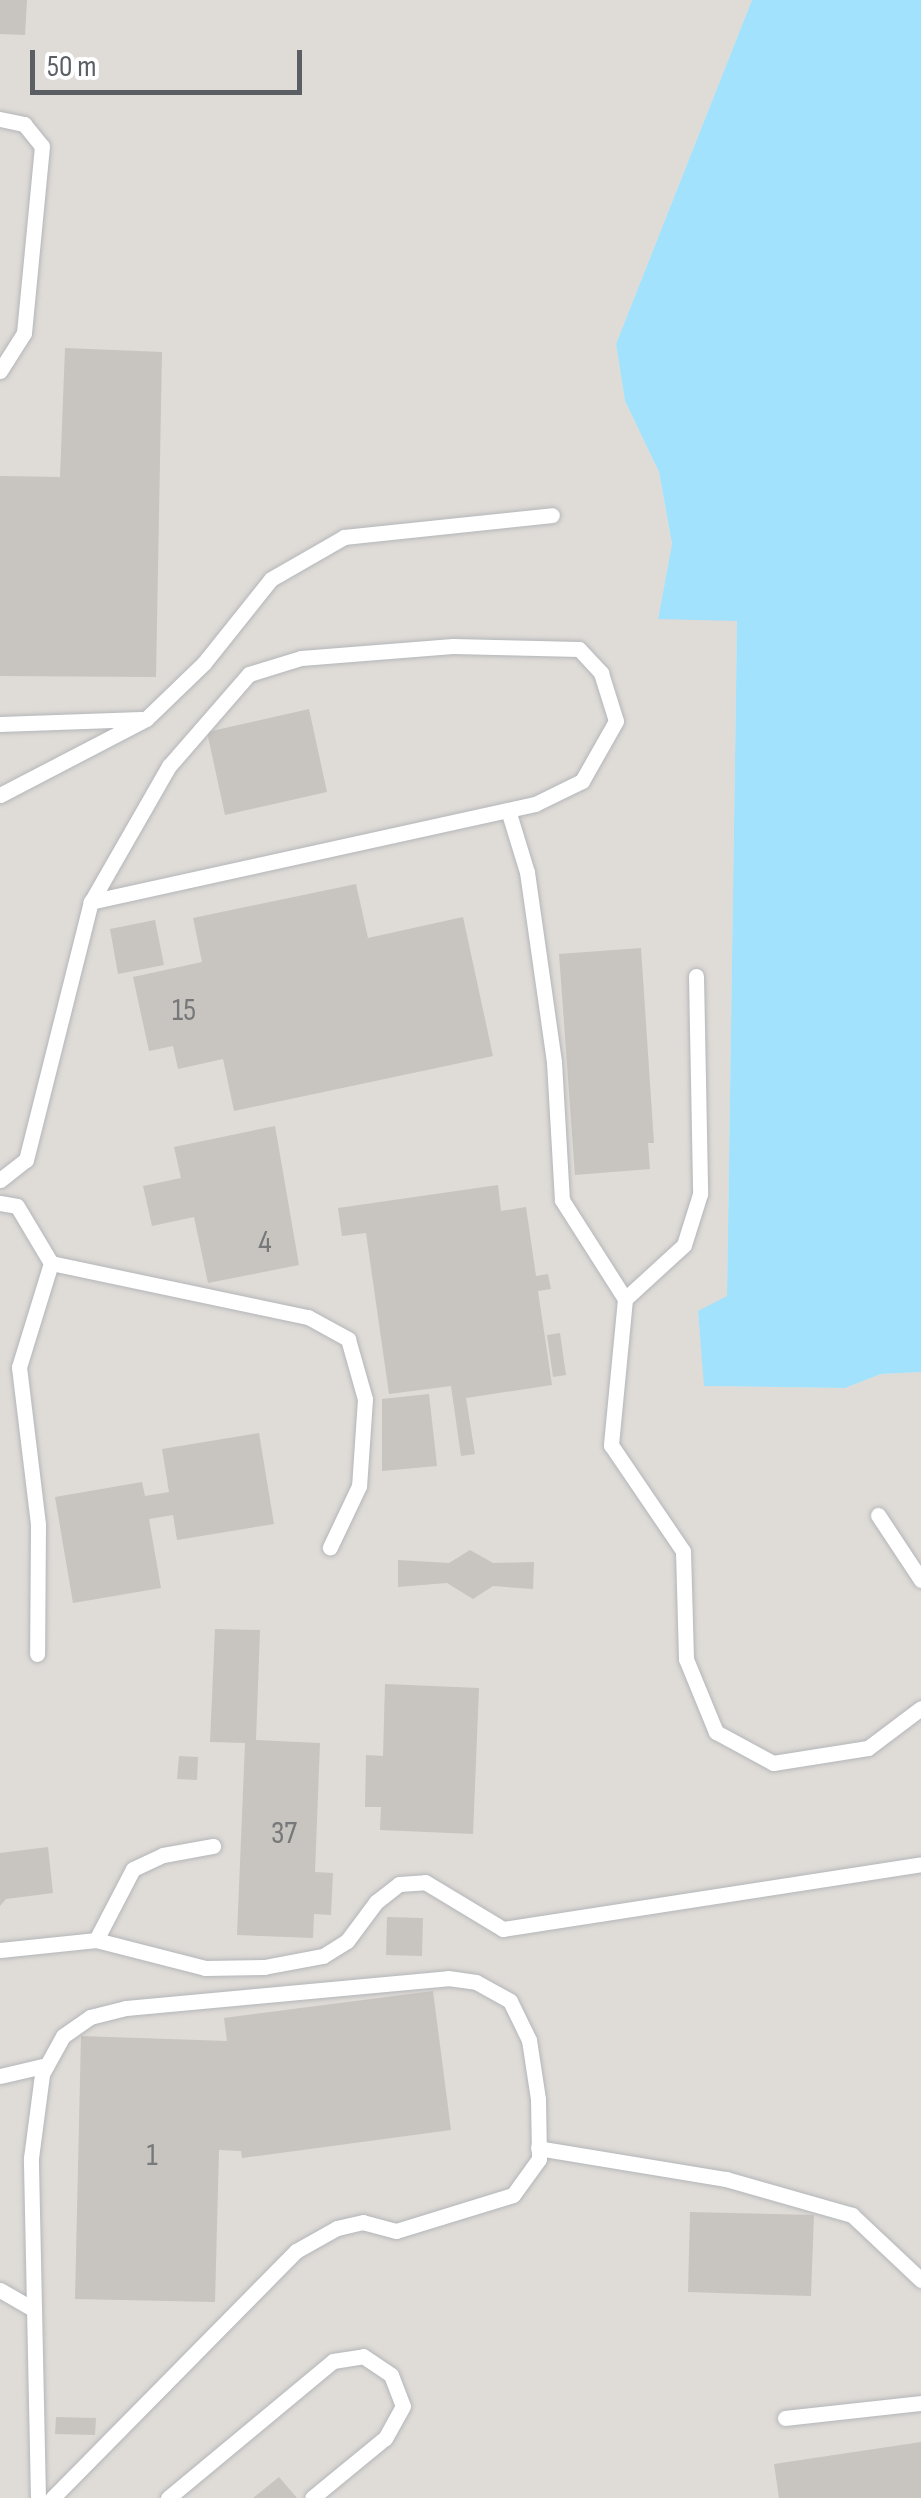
<!DOCTYPE html>
<style>
body{margin:0}
#map{position:relative;width:921px;height:2498px;overflow:hidden;background:#ede9e2;font-family:"Sofia Sans Condensed",sans-serif}
div>[style]{position:absolute}
[style*='--x']{left:calc(var(--x)*1px);top:calc(var(--y)*1px);width:calc(var(--w)*1px);rotate:calc(var(--a)*1deg)}
.industrial>*{inset:0;background:#dfdbd7}
.water>*{inset:0;background:#a3e2fc}
.building>*{inset:0;background:#c8c4bf}
.roads{filter:drop-shadow(0 0 2px #b3b6b9) drop-shadow(0 0 2px #b3b6b9)}
.lane>*{height:15px;margin:-7.5px;padding:0 7.5px;transform-origin:7.5px;border-radius:7.5px;background:#fff}
span{translate:-50% -50%;white-space:nowrap;text-align:center;line-height:1.15;-webkit-text-stroke:8px #fff;paint-order:stroke}
.number-label{font-size:32px;color:#76787a}
.number-label span{-webkit-text-stroke-width:0}
.scale{position:absolute;left:30px;top:50px;width:272px;height:45px;box-sizing:border-box;border:5px solid #5b5f63;border-top:0;padding-left:12px;font-size:30px;line-height:35px;white-space:nowrap;color:#5b5f63;-webkit-text-stroke:8px #fff;paint-order:stroke}
</style>
<div id="map">
<div class="industrial">
<div style="clip-path:polygon(0 0,752px 0,616px 344px,625px 401px,659px 472px,672px 545px,658px 618px,737px 620px,727px 1297px,698px 1312px,705px 1386px,845px 1388px,881px 1374px,921px 1372px,921px 2498px,0 2498px)"></div>
</div>
<div class="water">
<div style="clip-path:polygon(752px 0,921px 0,921px 1372px,881px 1374px,845px 1388px,704px 1386px,698px 1311px,727px 1296px,737px 621px,658px 619px,672px 544px,659px 472px,625px 401px,616px 344px)"></div>
</div>
<div class="building">
<div style="clip-path:polygon(0 0,27px 0,25px 35px,0 34px)"></div>
<div style="clip-path:polygon(65px 348px,162px 352px,156px 677px,0 676px,0 476px,60px 477px)"></div>
<div style="clip-path:polygon(309px 709px,327px 792px,225px 815px,207px 732px)"></div>
<div style="clip-path:polygon(356px 884px,368px 938px,463px 917px,493px 1056px,234px 1111px,223px 1059px,178px 1069px,173px 1046px,149px 1051px,133px 977px,202px 962px,193px 918px)"></div>
<div style="clip-path:polygon(155px 920px,164px 965px,118px 974px,110px 929px)"></div>
<div style="clip-path:polygon(641px 948px,654px 1143px,648px 1143px,650px 1169px,575px 1175px,559px 954px)"></div>
<div style="clip-path:polygon(275px 1126px,299px 1265px,208px 1283px,194px 1217px,152px 1226px,143px 1186px,181px 1178px,174px 1147px)"></div>
<div style="clip-path:polygon(498px 1185px,501px 1211px,526px 1207px,536px 1276px,548px 1274px,551px 1289px,538px 1291px,552px 1385px,466px 1398px,475px 1454px,461px 1456px,451px 1386px,389px 1394px,366px 1233px,342px 1236px,338px 1208px)"></div>
<div style="clip-path:polygon(560px 1333px,566px 1375px,553px 1377px,547px 1335px)"></div>
<div style="clip-path:polygon(429px 1394px,437px 1466px,382px 1471px,382px 1399px)"></div>
<div style="clip-path:polygon(259px 1433px,274px 1524px,177px 1540px,173px 1515px,149px 1519px,161px 1588px,73px 1603px,55px 1497px,142px 1482px,145px 1496px,169px 1492px,162px 1449px)"></div>
<div style="clip-path:polygon(470px 1550px,493px 1563px,534px 1562px,533px 1589px,493px 1586px,473px 1599px,447px 1583px,398px 1587px,398px 1560px,449px 1563px)"></div>
<div style="clip-path:polygon(215px 1629px,260px 1630px,256px 1740px,320px 1743px,315px 1872px,333px 1873px,331px 1915px,314px 1914px,313px 1938px,237px 1935px,245px 1743px,210px 1742px)"></div>
<div style="clip-path:polygon(385px 1684px,479px 1688px,473px 1834px,380px 1830px,381px 1807px,365px 1807px,366px 1755px,383px 1756px)"></div>
<div style="clip-path:polygon(179px 1756px,198px 1757px,197px 1780px,177px 1779px)"></div>
<div style="clip-path:polygon(48px 1847px,53px 1893px,6px 1899px,0 1906px,0 1853px)"></div>
<div style="clip-path:polygon(387px 1917px,423px 1918px,422px 1956px,386px 1955px)"></div>
<div style="clip-path:polygon(433px 1991px,451px 2130px,242px 2158px,241px 2151px,219px 2150px,215px 2302px,75px 2299px,81px 2036px,227px 2041px,224px 2018px)"></div>
<div style="clip-path:polygon(690px 2212px,814px 2215px,811px 2296px,688px 2292px)"></div>
<div style="clip-path:polygon(56px 2417px,96px 2418px,95px 2435px,55px 2434px)"></div>
<div style="clip-path:polygon(921px 2442px,921px 2498px,779px 2498px,774px 2464px)"></div>
<div style="clip-path:polygon(279px 2477px,297px 2498px,253px 2498px)"></div>
</div>
<div class="roads">
<div class="lane">
<div style="--x:0;--y:119;--w:25;--a:12"></div>
<div style="--x:24;--y:124;--w:28;--a:51"></div>
<div style="--x:42;--y:146;--w:188;--a:95.5"></div>
<div style="--x:24;--y:333;--w:45;--a:122.3"></div>
<div style="--x:0;--y:724;--w:141;--a:-2"></div>
<div style="--x:0;--y:795;--w:165;--a:-27.5"></div>
<div style="--x:146;--y:719;--w:81;--a:-44"></div>
<div style="--x:204;--y:663;--w:107;--a:-51.4"></div>
<div style="--x:271;--y:579;--w:84;--a:-29.9"></div>
<div style="--x:344;--y:537;--w:209;--a:-6"></div>
<div style="--x:508;--y:810;--w:65;--a:73"></div>
<div style="--x:527;--y:872;--w:192;--a:81.9"></div>
<div style="--x:554;--y:1062;--w:138;--a:86.7"></div>
<div style="--x:562;--y:1200;--w:117;--a:57.5"></div>
<div style="--x:696;--y:976;--w:218;--a:88.9"></div>
<div style="--x:700;--y:1194;--w:53;--a:107.4"></div>
<div style="--x:684;--y:1245;--w:80;--a:137.5"></div>
<div style="--x:625;--y:1299;--w:147;--a:95.5"></div>
<div style="--x:611;--y:1445;--w:128;--a:55.8"></div>
<div style="--x:683;--y:1551;--w:108;--a:88.4"></div>
<div style="--x:686;--y:1659;--w:79;--a:67.7"></div>
<div style="--x:716;--y:1732;--w:65;--a:28.5"></div>
<div style="--x:773;--y:1763;--w:96;--a:-9"></div>
<div style="--x:868;--y:1748;--w:66;--a:-37"></div>
<div style="--x:0;--y:1180;--w:33;--a:-38"></div>
<div style="--x:26;--y:1160;--w:266;--a:-75.9"></div>
<div style="--x:91;--y:902;--w:157;--a:-60.2"></div>
<div style="--x:169;--y:766;--w:122;--a:-49"></div>
<div style="--x:249;--y:674;--w:54;--a:-17.1"></div>
<div style="--x:301;--y:658;--w:152;--a:-4.5"></div>
<div style="--x:453;--y:646;--w:126;--a:1.4"></div>
<div style="--x:579;--y:649;--w:33;--a:47"></div>
<div style="--x:601;--y:673;--w:50;--a:72.6"></div>
<div style="--x:616;--y:721;--w:69;--a:119.5"></div>
<div style="--x:582;--y:781;--w:52;--a:153.9"></div>
<div style="--x:535;--y:804;--w:455;--a:167.6"></div>
<div style="--x:0;--y:1203;--w:17;--a:10"></div>
<div style="--x:17;--y:1206;--w:66;--a:59.2"></div>
<div style="--x:51;--y:1263;--w:109;--a:107.1"></div>
<div style="--x:19;--y:1367;--w:159;--a:83.1"></div>
<div style="--x:38;--y:1525;--w:129;--a:90.4"></div>
<div style="--x:51;--y:1263;--w:263;--a:11.9"></div>
<div style="--x:308;--y:1317;--w:46;--a:28.8"></div>
<div style="--x:348;--y:1339;--w:62;--a:74.2"></div>
<div style="--x:365;--y:1399;--w:87;--a:93.9"></div>
<div style="--x:359;--y:1486;--w:68;--a:115.4"></div>
<div style="--x:878;--y:1515;--w:78;--a:56.5"></div>
<div style="--x:96;--y:1940;--w:80;--a:-62.5"></div>
<div style="--x:133;--y:1869;--w:33;--a:-25"></div>
<div style="--x:163;--y:1855;--w:51;--a:-10.2"></div>
<div style="--x:0;--y:1950;--w:97;--a:-5.9"></div>
<div style="--x:96;--y:1940;--w:113;--a:14.4"></div>
<div style="--x:205;--y:1968;--w:59;--a:-1"></div>
<div style="--x:264;--y:1967;--w:60;--a:-10.6"></div>
<div style="--x:323;--y:1956;--w:28;--a:-32"></div>
<div style="--x:347;--y:1941;--w:49;--a:-53.4"></div>
<div style="--x:376;--y:1902;--w:29;--a:-38"></div>
<div style="--x:399;--y:1884;--w:26;--a:-4"></div>
<div style="--x:425;--y:1882;--w:91;--a:31.1"></div>
<div style="--x:503;--y:1929;--w:423;--a:-8.8"></div>
<div style="--x:0;--y:2076;--w:48;--a:-13.2"></div>
<div style="--x:538;--y:2148;--w:191;--a:9.4"></div>
<div style="--x:726;--y:2179;--w:131;--a:15.9"></div>
<div style="--x:852;--y:2215;--w:95;--a:43.3"></div>
<div style="--x:0;--y:2290;--w:39;--a:30"></div>
<div style="--x:785;--y:2418;--w:137;--a:-6.3"></div>
<div style="--x:38;--y:2498;--w:340;--a:-91.2"></div>
<div style="--x:31;--y:2158;--w:85;--a:-82.5"></div>
<div style="--x:42;--y:2074;--w:43;--a:-61.1"></div>
<div style="--x:63;--y:2036;--w:33;--a:-35"></div>
<div style="--x:90;--y:2017;--w:37;--a:-14"></div>
<div style="--x:126;--y:2008;--w:323;--a:-5.3"></div>
<div style="--x:448;--y:1978;--w:28;--a:8"></div>
<div style="--x:476;--y:1982;--w:39;--a:29"></div>
<div style="--x:510;--y:2001;--w:43;--a:64"></div>
<div style="--x:529;--y:2040;--w:60;--a:81.3"></div>
<div style="--x:538;--y:2099;--w:60;--a:89"></div>
<div style="--x:539;--y:2159;--w:44;--a:125.8"></div>
<div style="--x:513;--y:2195;--w:122;--a:162.9"></div>
<div style="--x:396;--y:2231;--w:34;--a:-165"></div>
<div style="--x:363;--y:2222;--w:27;--a:167"></div>
<div style="--x:337;--y:2228;--w:47;--a:150.7"></div>
<div style="--x:296;--y:2251;--w:347;--a:134.6"></div>
<div style="--x:168;--y:2498;--w:214;--a:-39.7"></div>
<div style="--x:333;--y:2361;--w:30;--a:-9"></div>
<div style="--x:363;--y:2356;--w:34;--a:34"></div>
<div style="--x:391;--y:2375;--w:33;--a:69"></div>
<div style="--x:403;--y:2406;--w:37;--a:119"></div>
<div style="--x:385;--y:2438;--w:94;--a:140.6"></div>
</div>
</div>
<div class="number-label">
<span style="left:184px;top:1011px">15</span>
<span style="left:265px;top:1243px">4</span>
<span style="left:284px;top:1834px">37</span>
<span style="left:152px;top:2156px">1</span>
</div>
<div class="scale">50 m</div>
</div>
